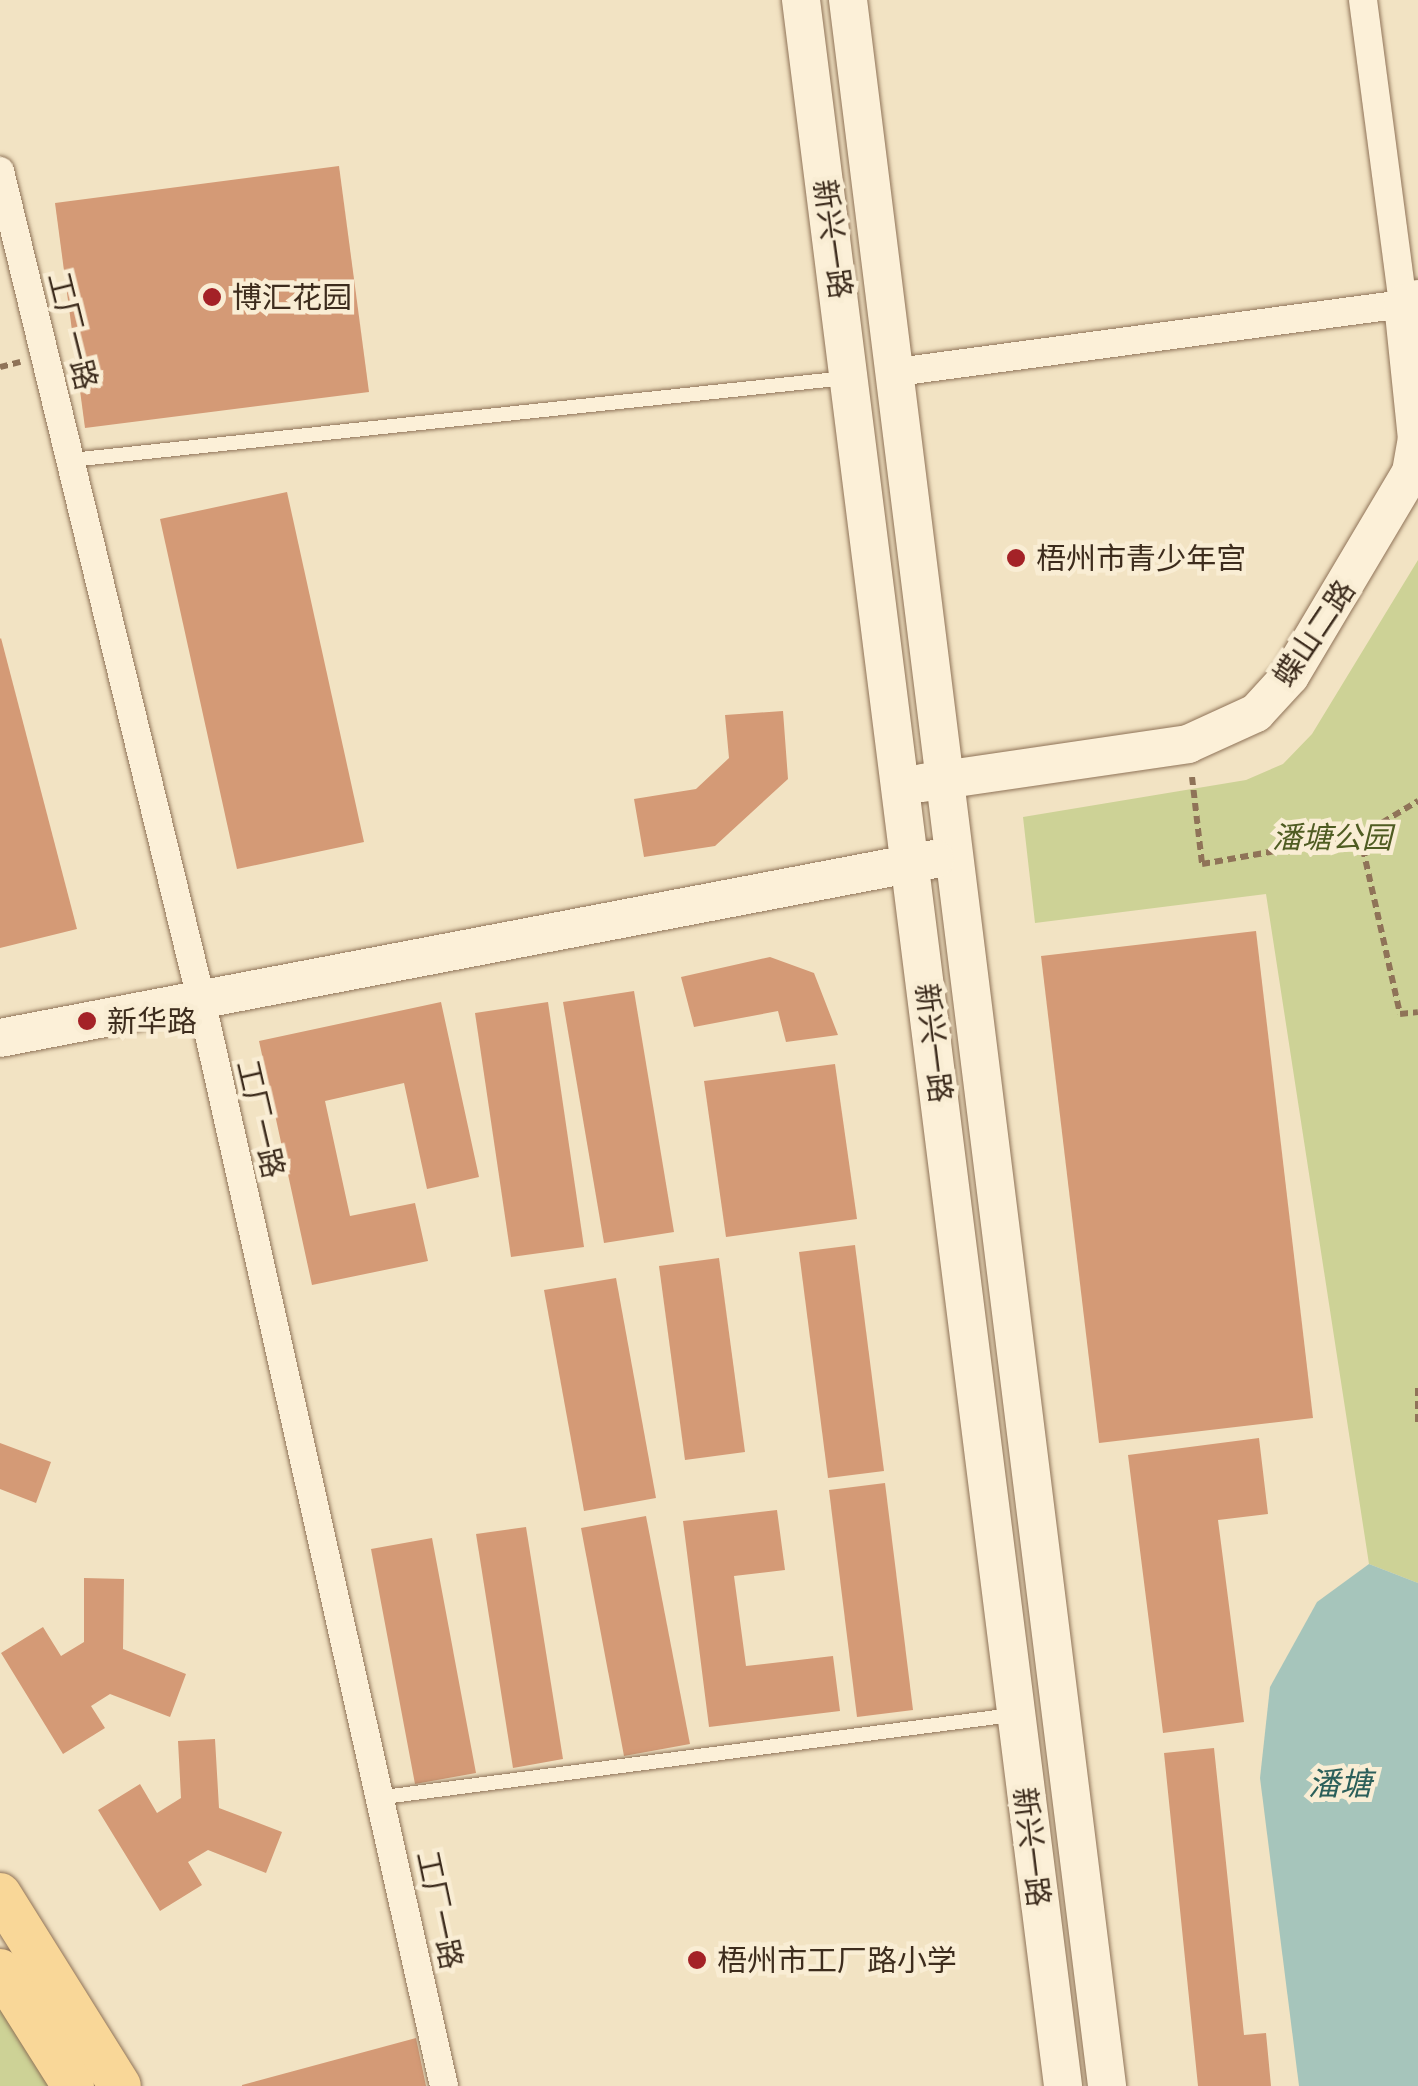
<!DOCTYPE html>
<meta charset="utf-8">
<style>
body{margin:0}
#map{position:relative;width:1418px;height:2086px;overflow:hidden;background:#f2e3c3;font-family:"PT Serif","Noto Sans SC",serif}
div>[style]{position:absolute}
[style*='--x']{left:calc(var(--x)*1px);top:calc(var(--y)*1px);width:calc(var(--w)*1px);rotate:calc(var(--a)*1deg)}
.green>*{inset:0;background:#cdd296}
.water>*{inset:0;background:#a6c5bb}
.building>*{inset:0;background:#d49a76}
.path>*{height:6px;margin-top:-3px;transform-origin:0;background:repeating-linear-gradient(90deg,#8f7358 0 8px,transparent 0 13px)}
.roads{filter:drop-shadow(0 0 2px #8f7358) drop-shadow(0 0 2px #8f7358)}
.lane>*{height:14px;margin:-7px;padding:0 7px;transform-origin:7px;border-radius:7px;background:#fcf0d8}
.street>*{height:28px;margin:-14px;padding:0 14px;transform-origin:14px;border-radius:14px;background:#fcf0d8}
.secondary>*{height:38px;margin:-19px;padding:0 19px;transform-origin:19px;border-radius:19px;background:#fcf0d8}
.primary>*{height:42px;margin:-21px;padding:0 21px;transform-origin:21px;border-radius:21px;background:#f9d798}
.dots>*{width:28px;height:28px;translate:-50% -50%;box-sizing:border-box;border:5px solid #f9edd4;border-radius:50%}
span{translate:-50% -50%;white-space:nowrap;text-align:center;line-height:1.15;-webkit-text-stroke:9px #f9edd4;paint-order:stroke}
.street-label{font-size:30px;color:#3d2c1d}
.poi-label{font-size:30px;color:#3d2c1d}
.left{translate:0 -50%;text-align:left}
.park-label{font-size:30px;color:#4f5c22;font-style:italic}
.water-label{font-size:32px;color:#2b5f5a;font-style:italic}
</style>
<div id="map">
<div class="green">
<div style="clip-path:polygon(1418px 560px,1418px 1583px,1369px 1564px,1266px 894px,1035px 923px,1023px 817px,1246px 780px,1283px 764px,1312px 734px)"></div>
<div style="clip-path:polygon(0 1970px,73px 2086px,0 2086px)"></div>
</div>
<div class="water">
<div style="clip-path:polygon(1369px 1564px,1418px 1583px,1418px 2086px,1299px 2086px,1260px 1778px,1270px 1687px,1317px 1602px)"></div>
</div>
<div class="building">
<div style="clip-path:polygon(339px 166px,369px 392px,85px 428px,55px 203px)"></div>
<div style="clip-path:polygon(287px 492px,364px 842px,237px 869px,160px 519px)"></div>
<div style="clip-path:polygon(1px 638px,77px 929px,0 948px,0 639px)"></div>
<div style="clip-path:polygon(783px 711px,788px 779px,715px 846px,644px 857px,634px 799px,696px 789px,729px 758px,725px 715px)"></div>
<div style="clip-path:polygon(1256px 931px,1313px 1418px,1099px 1443px,1041px 956px)"></div>
<div style="clip-path:polygon(770px 957px,814px 973px,838px 1035px,786px 1042px,778px 1011px,694px 1027px,681px 977px)"></div>
<div style="clip-path:polygon(634px 991px,674px 1232px,604px 1243px,563px 1002px)"></div>
<div style="clip-path:polygon(441px 1002px,479px 1177px,427px 1189px,404px 1083px,325px 1101px,350px 1216px,415px 1203px,428px 1261px,312px 1285px,259px 1041px)"></div>
<div style="clip-path:polygon(548px 1002px,584px 1247px,511px 1257px,475px 1013px)"></div>
<div style="clip-path:polygon(835px 1064px,857px 1219px,726px 1237px,704px 1081px)"></div>
<div style="clip-path:polygon(855px 1245px,884px 1471px,828px 1478px,799px 1252px)"></div>
<div style="clip-path:polygon(719px 1258px,745px 1452px,685px 1460px,659px 1266px)"></div>
<div style="clip-path:polygon(616px 1278px,656px 1498px,584px 1511px,544px 1290px)"></div>
<div style="clip-path:polygon(1259px 1438px,1268px 1514px,1218px 1520px,1244px 1722px,1163px 1733px,1128px 1455px)"></div>
<div style="clip-path:polygon(0 1443px,51px 1462px,36px 1503px,0 1489px)"></div>
<div style="clip-path:polygon(885px 1483px,913px 1710px,857px 1717px,829px 1490px)"></div>
<div style="clip-path:polygon(777px 1510px,785px 1570px,734px 1576px,746px 1666px,833px 1656px,840px 1711px,709px 1727px,683px 1521px)"></div>
<div style="clip-path:polygon(646px 1516px,690px 1744px,624px 1756px,581px 1528px)"></div>
<div style="clip-path:polygon(526px 1527px,563px 1759px,513px 1768px,476px 1534px)"></div>
<div style="clip-path:polygon(432px 1538px,476px 1773px,415px 1784px,371px 1549px)"></div>
<div style="clip-path:polygon(84px 1578px,124px 1579px,123px 1649px,186px 1674px,170px 1717px,110px 1694px,91px 1706px,105px 1728px,63px 1754px,1px 1653px,43px 1627px,61px 1656px,84px 1642px)"></div>
<div style="clip-path:polygon(215px 1739px,219px 1808px,282px 1832px,266px 1873px,208px 1850px,188px 1862px,202px 1885px,160px 1911px,98px 1810px,140px 1784px,157px 1813px,181px 1798px,178px 1741px)"></div>
<div style="clip-path:polygon(1214px 1748px,1244px 2035px,1266px 2033px,1271px 2086px,1198px 2086px,1164px 1753px)"></div>
<div style="clip-path:polygon(416px 2038px,426px 2086px,242px 2086px,242px 2085px)"></div>
</div>
<div class="path">
<div style="--x:0;--y:367;--w:21;--a:-14"></div>
<div style="--x:1192;--y:777;--w:88;--a:83.4"></div>
<div style="--x:1202;--y:864;--w:160;--a:-10"></div>
<div style="--x:1360;--y:836;--w:182;--a:77.3"></div>
<div style="--x:1400;--y:1014;--w:18;--a:-6"></div>
<div style="--x:1360;--y:836;--w:68;--a:-31.1"></div>
<div style="--x:1418;--y:1388;--w:35;--a:90"></div>
</div>
<div class="roads">
<div class="lane">
<div style="--x:71;--y:460;--w:779;--a:-6.04"></div>
<div style="--x:384;--y:1797;--w:633;--a:-7.44"></div>
</div>
<div class="street">
<div style="--x:0;--y:171;--w:852;--a:76.36"></div>
<div style="--x:201;--y:999;--w:1114;--a:77.4"></div>
<div style="--x:897;--y:372;--w:511;--a:-7.65"></div>
<div style="--x:1403;--y:304;--w:307;--a:-97.5"></div>
</div>
<div class="secondary">
<div style="--x:801;--y:0;--w:2102;--a:82.84"></div>
<div style="--x:848;--y:0;--w:2102;--a:82.92"></div>
<div style="--x:922;--y:783;--w:269;--a:-8.3"></div>
<div style="--x:1188;--y:744;--w:75;--a:-24.5"></div>
<div style="--x:1256;--y:713;--w:50;--a:-47.4"></div>
<div style="--x:1290;--y:676;--w:237;--a:-59.3"></div>
<div style="--x:1411;--y:472;--w:34;--a:-80"></div>
<div style="--x:1417;--y:439;--w:136;--a:-95.9"></div>
<div style="--x:1403;--y:304;--w:16;--a:-18"></div>
<div style="--x:0;--y:1038;--w:952;--a:-10.84"></div>
</div>
<div class="primary">
<div style="--x:0;--y:1894;--w:226;--a:58"></div>
<div style="--x:0;--y:1970;--w:137;--a:57.8"></div>
</div>
</div>
<div class="dots">
<div style="left:212px;top:297px;background:#a42227"></div>
<div style="left:1016px;top:558px;background:#a42227"></div>
<div style="left:87px;top:1021px;background:#a42227"></div>
<div style="left:697px;top:1960px;background:#a42227"></div>
</div>
<div class="street-label">
<span style="left:833px;top:239px;rotate:82deg">新兴一路</span>
<span style="left:73px;top:331px;rotate:76deg">工厂一路</span>
<span style="left:1314px;top:633px;rotate:-56deg">蝶山二路</span>
<span style="left:934px;top:1043px;rotate:83deg">新兴一路</span>
<span style="left:261px;top:1119px;rotate:77deg">工厂一路</span>
<span style="left:1032px;top:1847px;rotate:83deg">新兴一路</span>
<span style="left:440px;top:1910px;rotate:78deg">工厂一路</span>
</div>
<div class="poi-label">
<span class="left" style="left:232px;top:297px">博汇花园</span>
<span class="left" style="left:1036px;top:558px">梧州市青少年宫</span>
<span class="left" style="left:107px;top:1021px">新华路</span>
<span class="left" style="left:717px;top:1960px">梧州市工厂路小学</span>
</div>
<div class="park-label">
<span style="left:1332px;top:837px">潘塘公园</span>
</div>
<div class="water-label">
<span style="left:1340px;top:1783px">潘塘</span>
</div>
</div>
